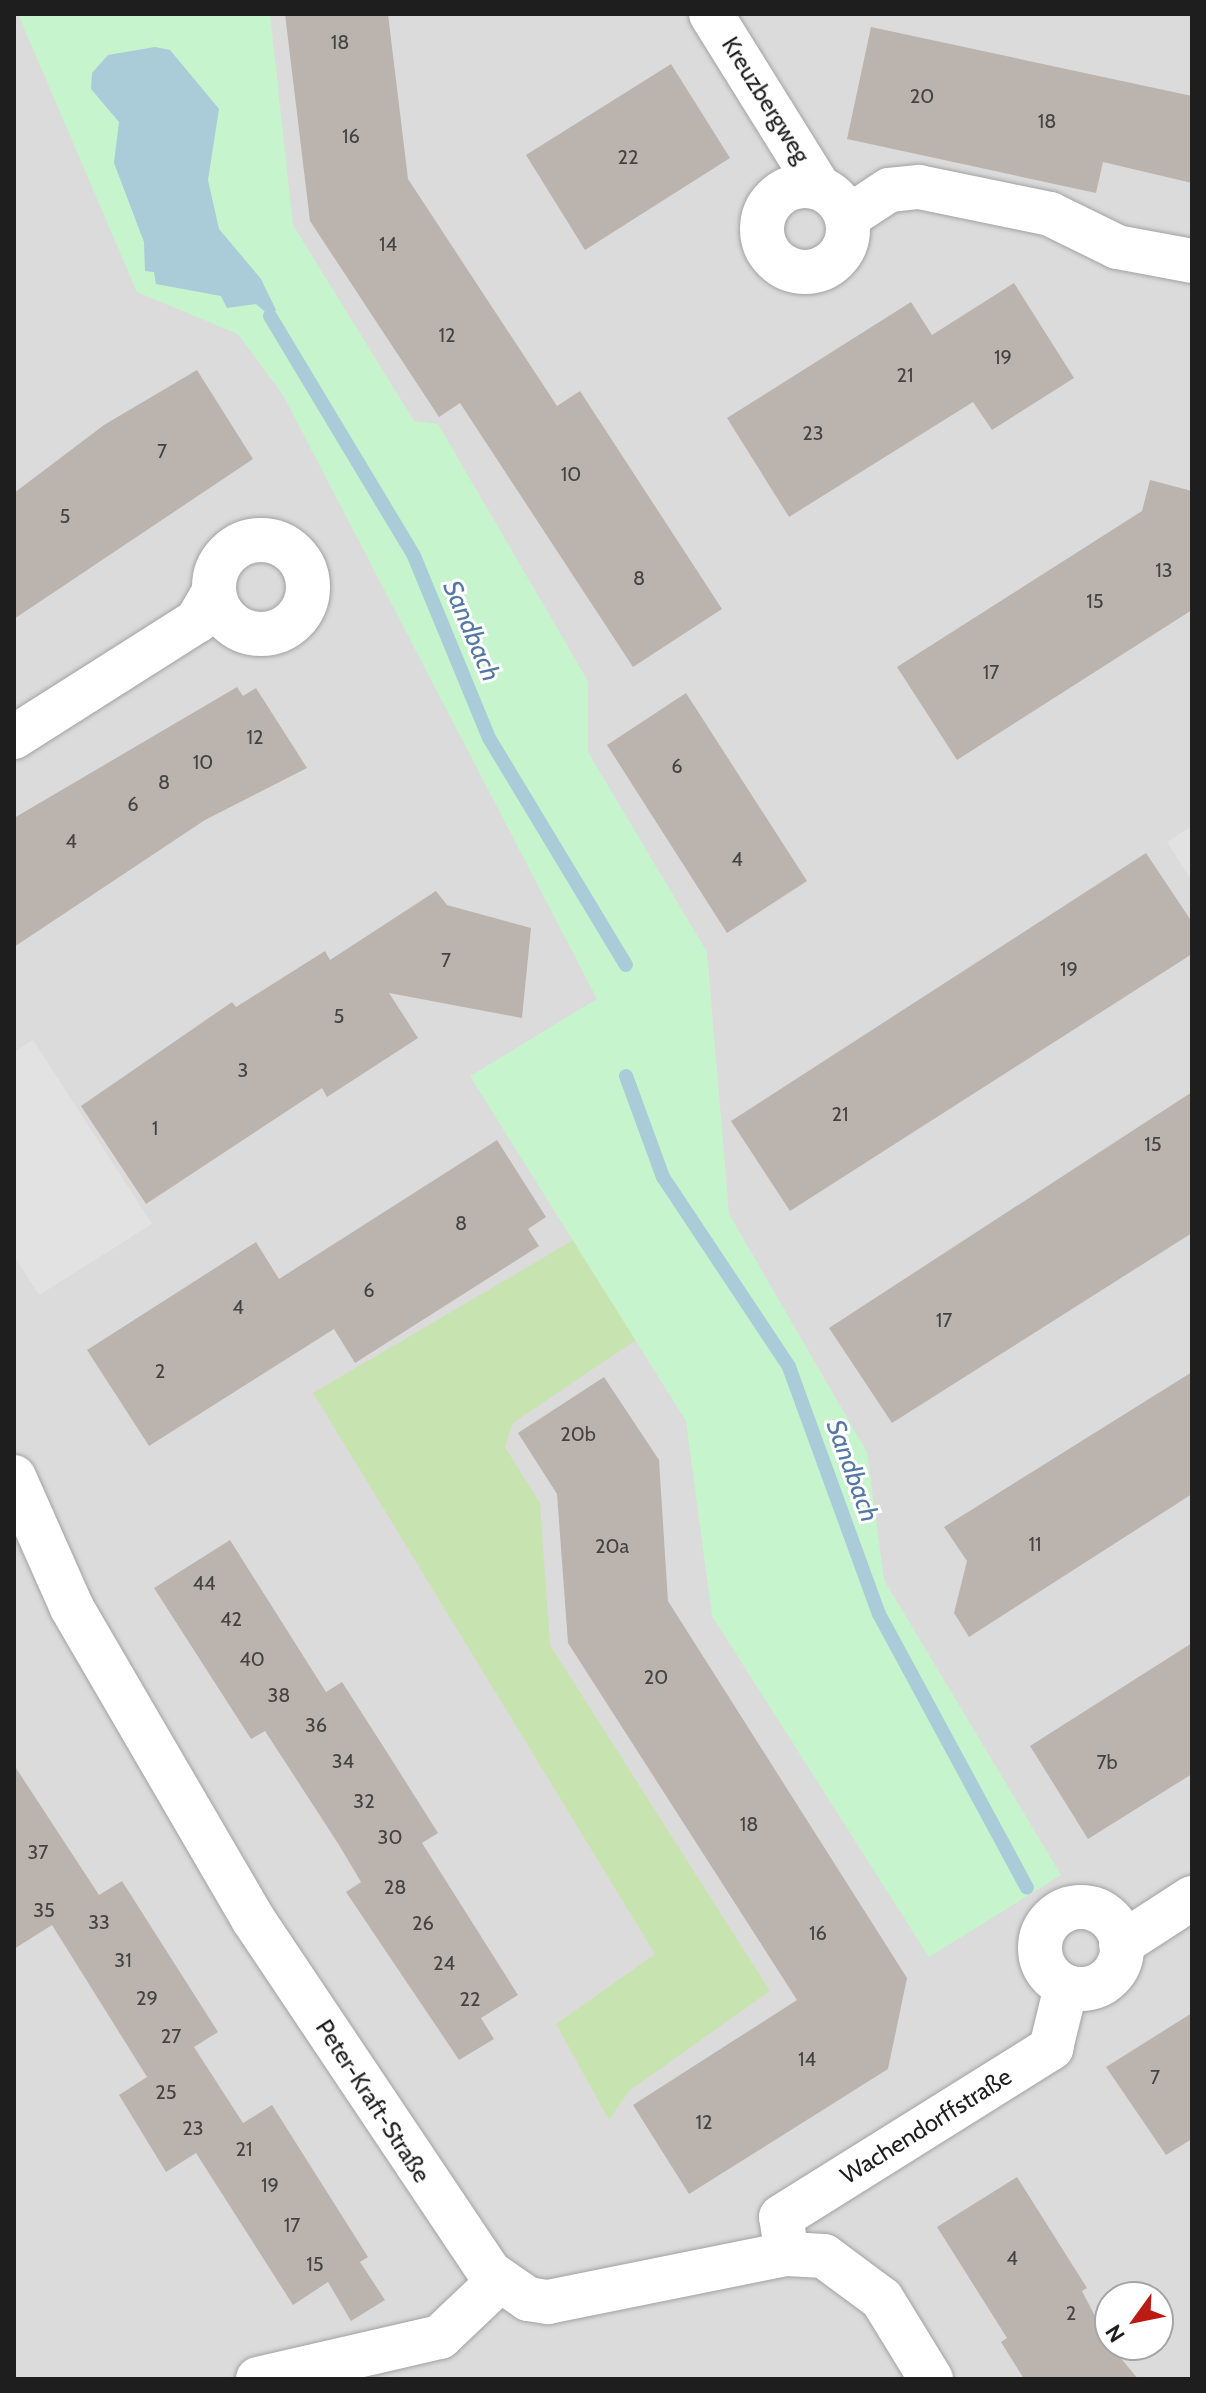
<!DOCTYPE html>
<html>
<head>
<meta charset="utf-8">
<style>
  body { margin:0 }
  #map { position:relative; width:1206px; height:2393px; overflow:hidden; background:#eeece5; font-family:Cabin,sans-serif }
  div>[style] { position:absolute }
  .residential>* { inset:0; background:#dcdbdb }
  .grass>* { inset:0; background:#c7e4b0 }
  .park>* { inset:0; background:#c6f4cc }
  .parking>* { inset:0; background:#e2e2e2 }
  .water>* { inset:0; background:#aacbd8 }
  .stream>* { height:14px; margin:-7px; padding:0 7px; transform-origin:7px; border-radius:7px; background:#aacbd8 }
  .building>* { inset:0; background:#bbb4ae }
  .roads { filter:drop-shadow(0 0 2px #a2a2a2) drop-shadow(0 0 2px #a2a2a2) }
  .minor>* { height:44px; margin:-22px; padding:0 22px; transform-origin:22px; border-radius:22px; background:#fff }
  .minor>.ring { margin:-22px; padding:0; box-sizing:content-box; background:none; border:44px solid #fff; border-radius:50% }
  span { translate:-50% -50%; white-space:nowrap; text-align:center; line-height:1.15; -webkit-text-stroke:6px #fff; paint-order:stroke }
  .number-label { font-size:20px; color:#454442 }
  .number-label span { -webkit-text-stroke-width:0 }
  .street-label { font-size:24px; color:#1e1e1e }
  .water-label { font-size:26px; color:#5378a5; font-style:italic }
  .frame { position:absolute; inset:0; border:16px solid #1e1e1e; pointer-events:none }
  .north { position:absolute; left:1094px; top:2281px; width:80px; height:80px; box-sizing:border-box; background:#fff; border:2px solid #a5a5a5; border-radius:50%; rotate:237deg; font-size:22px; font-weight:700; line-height:32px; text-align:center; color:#1e1e1e }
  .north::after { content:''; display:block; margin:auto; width:28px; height:36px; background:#bb1b12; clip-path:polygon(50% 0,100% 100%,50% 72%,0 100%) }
</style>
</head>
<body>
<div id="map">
  <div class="residential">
    <div style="clip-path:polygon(evenodd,14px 14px,1192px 14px,1192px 2379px,14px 2379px,14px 14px,1110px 2297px,1158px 2297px,1158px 2345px,1110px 2345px,1110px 2297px)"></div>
  </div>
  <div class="grass">
    <div style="clip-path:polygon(575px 1239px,636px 1340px,513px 1423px,505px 1447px,540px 1503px,550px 1645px,770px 1991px,629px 2091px,609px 2120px,556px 2024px,655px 1954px,313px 1393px)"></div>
  </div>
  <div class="park">
    <div style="clip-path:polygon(18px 14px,270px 14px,293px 225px,414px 421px,438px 424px,588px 681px,588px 752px,707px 952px,729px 1214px,867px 1452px,884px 1580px,1061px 1875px,929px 1957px,712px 1616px,686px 1421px,470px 1076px,597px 999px,283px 395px,238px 334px,137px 292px)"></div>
  </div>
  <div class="parking">
    <div style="clip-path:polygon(1192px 826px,1192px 881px,1167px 842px)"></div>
    <div style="clip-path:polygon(33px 1040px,152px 1224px,39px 1295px,14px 1256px,14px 1052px)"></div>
  </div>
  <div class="water">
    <div style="clip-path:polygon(155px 47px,170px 50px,219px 109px,208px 180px,219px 229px,261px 279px,276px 310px,270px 316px,256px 304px,227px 308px,221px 296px,156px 284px,154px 272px,145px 271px,144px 242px,114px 163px,119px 122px,91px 89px,92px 73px,108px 55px)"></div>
  </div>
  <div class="stream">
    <div style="left:270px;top:316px;width:280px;rotate:59deg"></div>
    <div style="left:414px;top:556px;width:197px;rotate:67.6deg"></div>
    <div style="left:489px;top:738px;width:265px;rotate:58.9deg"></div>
    <div style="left:626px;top:1076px;width:108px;rotate:69.9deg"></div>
    <div style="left:663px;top:1177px;width:228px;rotate:56.4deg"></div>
    <div style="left:789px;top:1367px;width:263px;rotate:70deg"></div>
    <div style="left:879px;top:1614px;width:311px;rotate:61.6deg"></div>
  </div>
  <div class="building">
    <div style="clip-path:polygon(285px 14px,388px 14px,408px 179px,557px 406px,580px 391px,722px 609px,633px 667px,460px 403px,439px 417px,310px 221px)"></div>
    <div style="clip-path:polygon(871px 27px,1192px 96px,1192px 183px,1103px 162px,1096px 193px,847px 139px)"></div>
    <div style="clip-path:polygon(671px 64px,730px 158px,585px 250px,526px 155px)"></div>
    <div style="clip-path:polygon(1014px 283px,1074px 378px,992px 430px,973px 402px,789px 517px,727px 418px,911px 302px,932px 335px)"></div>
    <div style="clip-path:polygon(197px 370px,253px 459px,14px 619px,14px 493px,104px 425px)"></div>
    <div style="clip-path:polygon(1150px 480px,1192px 491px,1192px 610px,957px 760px,897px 667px,1142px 511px)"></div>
    <div style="clip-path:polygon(237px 687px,243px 696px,256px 688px,307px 768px,205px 820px,14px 947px,14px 818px)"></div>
    <div style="clip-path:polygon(686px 693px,807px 881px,727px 933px,607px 745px)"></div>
    <div style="clip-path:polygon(1146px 853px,1192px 922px,1192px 954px,790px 1211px,731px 1121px)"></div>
    <div style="clip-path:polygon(436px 891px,447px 905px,531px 928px,522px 1018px,389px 993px,418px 1038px,327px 1097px,322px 1088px,146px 1204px,81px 1106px,232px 1002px,236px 1007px,325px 951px,330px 960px)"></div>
    <div style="clip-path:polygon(1192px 1092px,1192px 1233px,892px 1423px,829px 1328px)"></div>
    <div style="clip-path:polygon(497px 1140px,546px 1217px,528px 1229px,539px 1246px,355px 1363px,334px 1329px,149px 1446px,87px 1350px,256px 1242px,279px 1279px)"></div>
    <div style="clip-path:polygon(1192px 1372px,1192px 1494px,969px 1637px,954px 1613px,967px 1561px,944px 1527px)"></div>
    <div style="clip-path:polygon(604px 1377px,659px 1460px,668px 1601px,907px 1978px,888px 2069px,689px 2194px,633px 2105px,797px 2000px,568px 1643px,557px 1494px,518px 1433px)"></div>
    <div style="clip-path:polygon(230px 1540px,326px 1692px,342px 1682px,390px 1757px,438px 1833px,422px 1843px,518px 1995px,481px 2018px,494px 2039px,459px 2060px,346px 1892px,361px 1882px,339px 1845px,265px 1731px,251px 1739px,154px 1588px)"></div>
    <div style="clip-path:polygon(1192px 1643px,1192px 1774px,1088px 1839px,1030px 1746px)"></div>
    <div style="clip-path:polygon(14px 1765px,99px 1895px,122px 1881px,218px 2032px,194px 2047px,243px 2123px,272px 2105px,368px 2257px,360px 2262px,385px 2300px,351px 2321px,328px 2282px,293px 2305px,196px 2153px,166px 2172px,119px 2095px,147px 2077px,52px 1925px,14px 1949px)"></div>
    <div style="clip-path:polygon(1192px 2013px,1192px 2139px,1166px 2155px,1106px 2067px)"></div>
    <div style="clip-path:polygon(1017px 2177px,1087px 2288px,1082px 2291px,1110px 2345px,1138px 2379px,1024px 2379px,1001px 2342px,1007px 2338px,937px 2227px)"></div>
  </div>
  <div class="roads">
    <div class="minor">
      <div style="left:711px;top:14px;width:203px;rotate:58.1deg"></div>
      <div class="ring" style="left:762px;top:186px;width:42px;height:42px"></div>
      <div style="left:848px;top:217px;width:49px;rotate:-33.4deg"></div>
      <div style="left:889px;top:190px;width:30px;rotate:-6deg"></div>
      <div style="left:919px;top:187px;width:134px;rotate:11.6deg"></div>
      <div style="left:1050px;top:214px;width:75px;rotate:26.2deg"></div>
      <div style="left:1117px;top:247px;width:76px;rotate:10.6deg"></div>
      <div class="ring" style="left:214px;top:540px;width:50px;height:50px"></div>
      <div style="left:14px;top:737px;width:217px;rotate:-32.4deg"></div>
      <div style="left:197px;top:621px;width:34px;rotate:-60deg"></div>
      <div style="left:14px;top:1477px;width:143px;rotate:66.1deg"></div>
      <div style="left:72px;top:1608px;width:360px;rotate:59.8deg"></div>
      <div style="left:253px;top:1919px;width:425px;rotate:56.2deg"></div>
      <div style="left:489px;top:2272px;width:47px;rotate:34.7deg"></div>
      <div style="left:528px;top:2299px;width:20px;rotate:9deg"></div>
      <div style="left:548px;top:2302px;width:244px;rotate:-11.4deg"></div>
      <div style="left:787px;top:2254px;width:37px;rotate:3deg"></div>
      <div style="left:824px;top:2256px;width:72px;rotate:36.6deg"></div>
      <div style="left:882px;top:2299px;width:94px;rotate:58.5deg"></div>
      <div class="ring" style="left:1040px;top:1907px;width:38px;height:38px"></div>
      <div style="left:1121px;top:1944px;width:85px;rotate:-32.9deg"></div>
      <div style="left:787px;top:2254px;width:37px;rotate:-99deg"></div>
      <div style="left:781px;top:2217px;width:319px;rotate:-32deg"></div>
      <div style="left:1051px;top:2048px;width:63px;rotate:-76.2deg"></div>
      <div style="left:258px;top:2379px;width:187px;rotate:-13deg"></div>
      <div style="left:440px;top:2337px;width:81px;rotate:-43.5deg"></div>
    </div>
  </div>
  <div class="number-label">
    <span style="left:340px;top:42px">18</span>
    <span style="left:922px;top:96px">20</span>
    <span style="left:1047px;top:121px">18</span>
    <span style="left:351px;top:136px">16</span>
    <span style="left:628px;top:157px">22</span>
    <span style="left:388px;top:244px">14</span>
    <span style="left:447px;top:335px">12</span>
    <span style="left:1003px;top:357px">19</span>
    <span style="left:905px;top:375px">21</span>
    <span style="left:813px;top:433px">23</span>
    <span style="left:162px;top:451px">7</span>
    <span style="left:571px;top:474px">10</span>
    <span style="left:65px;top:516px">5</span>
    <span style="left:1164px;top:570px">13</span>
    <span style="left:639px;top:578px">8</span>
    <span style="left:1095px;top:601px">15</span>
    <span style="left:991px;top:672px">17</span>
    <span style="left:255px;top:737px">12</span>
    <span style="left:203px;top:762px">10</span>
    <span style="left:677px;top:766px">6</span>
    <span style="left:164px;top:782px">8</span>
    <span style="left:133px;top:804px">6</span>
    <span style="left:71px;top:841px">4</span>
    <span style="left:737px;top:859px">4</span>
    <span style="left:446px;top:960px">7</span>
    <span style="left:1069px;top:969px">19</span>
    <span style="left:339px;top:1016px">5</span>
    <span style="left:243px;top:1070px">3</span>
    <span style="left:840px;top:1114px">21</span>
    <span style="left:155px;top:1128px">1</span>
    <span style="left:1153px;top:1144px">15</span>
    <span style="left:461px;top:1223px">8</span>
    <span style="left:369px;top:1290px">6</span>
    <span style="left:238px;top:1307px">4</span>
    <span style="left:944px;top:1320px">17</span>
    <span style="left:160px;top:1371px">2</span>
    <span style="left:578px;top:1434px">20b</span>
    <span style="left:1035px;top:1544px">11</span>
    <span style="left:612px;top:1546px">20a</span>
    <span style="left:204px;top:1583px">44</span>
    <span style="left:231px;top:1619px">42</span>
    <span style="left:252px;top:1659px">40</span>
    <span style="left:656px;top:1677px">20</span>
    <span style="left:279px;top:1695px">38</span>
    <span style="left:316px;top:1725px">36</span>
    <span style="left:343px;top:1761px">34</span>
    <span style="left:1107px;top:1762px">7b</span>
    <span style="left:364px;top:1801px">32</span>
    <span style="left:749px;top:1824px">18</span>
    <span style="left:390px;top:1837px">30</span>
    <span style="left:38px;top:1852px">37</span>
    <span style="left:395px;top:1887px">28</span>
    <span style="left:44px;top:1910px">35</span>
    <span style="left:99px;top:1922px">33</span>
    <span style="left:423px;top:1923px">26</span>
    <span style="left:818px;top:1933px">16</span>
    <span style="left:123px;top:1960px">31</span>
    <span style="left:444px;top:1963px">24</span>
    <span style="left:147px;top:1998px">29</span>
    <span style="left:470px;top:1999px">22</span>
    <span style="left:171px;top:2036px">27</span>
    <span style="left:807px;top:2059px">14</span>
    <span style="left:1155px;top:2077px">7</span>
    <span style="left:166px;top:2092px">25</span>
    <span style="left:704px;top:2122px">12</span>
    <span style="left:193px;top:2128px">23</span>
    <span style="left:244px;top:2149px">21</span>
    <span style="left:270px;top:2185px">19</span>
    <span style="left:292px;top:2225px">17</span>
    <span style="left:1012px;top:2258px">4</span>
    <span style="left:315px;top:2264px">15</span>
    <span style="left:1071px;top:2313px">2</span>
  </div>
  <div class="street-label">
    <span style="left:766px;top:100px;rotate:58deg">Kreuzbergweg</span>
    <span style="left:373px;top:2101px;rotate:57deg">Peter-Kraft-Straße</span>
    <span style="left:926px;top:2126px;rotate:-32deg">Wachendorffstraße</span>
  </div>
  <div class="water-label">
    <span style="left:471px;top:631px;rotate:67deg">Sandbach</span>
    <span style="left:852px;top:1471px;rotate:70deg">Sandbach</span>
  </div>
  <div class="frame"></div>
  <div class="north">N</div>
</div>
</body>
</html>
